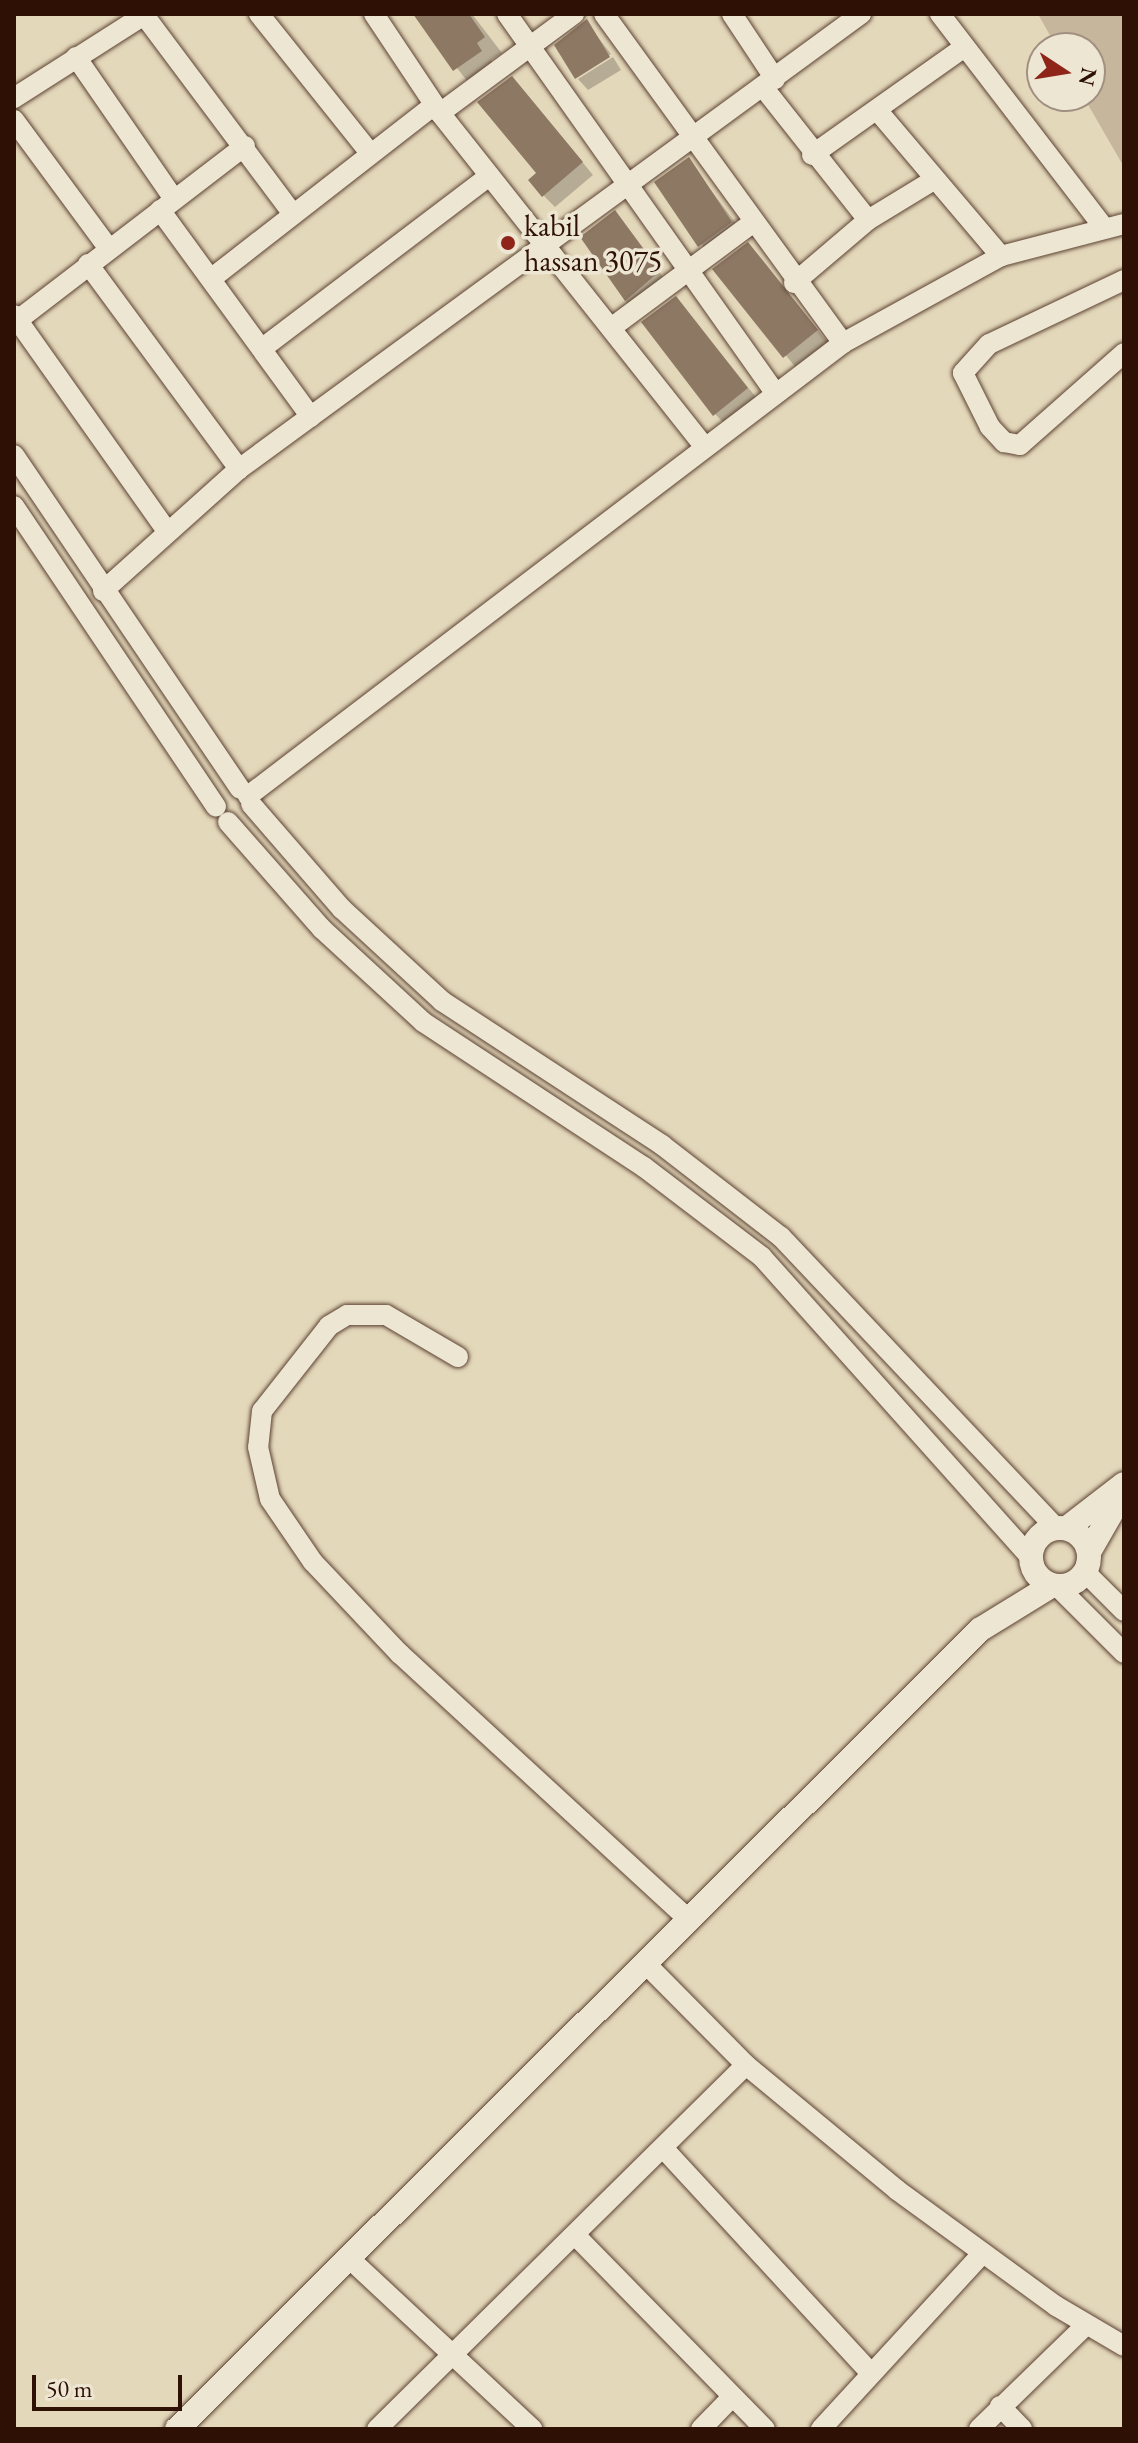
<!DOCTYPE html>
<html>
<head>
<meta charset="utf-8">
<style>
  body { margin:0 }
  #map { position:relative; width:1138px; height:2443px; overflow:hidden; background:#e4d8bb; font-family:"EB Garamond",serif }
  div>[style] { position:absolute }
  .green>* { inset:0; background:#c5b69c }
  .shadow>* { inset:0; background:#0003 }
  .building>* { inset:0; background:#8d7864 }
  .roads { filter:drop-shadow(0 0 2px #5c4232) drop-shadow(0 0 2px #5c4232) }
  .minor>* { height:20px; margin:-10px; padding:0 10px; transform-origin:10px; border-radius:10px; background:#ede6d3 }
  .tertiary>* { height:24px; margin:-12px; padding:0 12px; transform-origin:12px; border-radius:12px; background:#ede6d3 }
  .tertiary>.ring { margin:-12px; padding:0; box-sizing:content-box; background:none; border:24px solid #ede6d3; border-radius:50% }
  .dots>* { width:22px; height:22px; translate:-50% -50%; box-sizing:border-box; border:4px solid #ede6d3; border-radius:50% }
  span { translate:-50% -50%; white-space:nowrap; text-align:center; line-height:1.15; -webkit-text-stroke:7px #ede6d3; paint-order:stroke }
  .poi-label { font-size:30px; color:#2f1005 }
  .left { translate:0 -50%; text-align:left }
  .frame { position:absolute; inset:0; border:16px solid #2f1005; pointer-events:none }
  .north { position:absolute; left:1026px; top:32px; width:80px; height:80px; box-sizing:border-box; background:#ede6d3; border:2px solid #a19081; border-radius:50%; rotate:102deg; font-size:22px; font-weight:700; line-height:32px; text-align:center; color:#2f1005 }
  .north::after { content:''; display:block; margin:auto; width:28px; height:36px; background:#8f2418; clip-path:polygon(50% 0,100% 100%,50% 72%,0 100%) }
  .scale { position:absolute; left:32px; top:2375px; width:150px; height:36px; box-sizing:border-box; border:4px solid #2f1005; border-top:0; padding-left:10px; font-size:24px; line-height:28px; white-space:nowrap; color:#2f1005; -webkit-text-stroke:6px #ede6d3; paint-order:stroke }
</style>
</head>
<body>
<div id="map">
  <div class="green">
    <div style="clip-path:polygon(1038px 14px,1124px 14px,1124px 167px,1083px 96px,1090px 96px,1090px 48px,1057px 48px)"></div>
  </div>
  <div class="shadow">
    <div style="clip-path:polygon(415px 14px,472px 14px,502px 53px,491px 60px,496px 68px,471px 86px)"></div>
    <div style="clip-path:polygon(586px 22px,611px 54px,576px 75px)"></div>
    <div style="clip-path:polygon(613px 57px,621px 70px,588px 90px,578px 79px)"></div>
    <div style="clip-path:polygon(524px 91px,593px 175px,555px 207px,543px 195px)"></div>
    <div style="clip-path:polygon(688px 160px,741px 230px,712px 258px,656px 182px)"></div>
    <div style="clip-path:polygon(615px 213px,669px 285px,633px 312px,582px 237px)"></div>
    <div style="clip-path:polygon(760px 257px,828px 343px,797px 369px,715px 269px)"></div>
    <div style="clip-path:polygon(676px 298px,759px 401px,727px 426px,715px 414px)"></div>
  </div>
  <div class="building">
    <div style="clip-path:polygon(413px 14px,469px 14px,485px 37px,477px 43px,482px 51px,453px 71px)"></div>
    <div style="clip-path:polygon(587px 19px,610px 57px,575px 79px,554px 45px)"></div>
    <div style="clip-path:polygon(512px 76px,583px 162px,542px 197px,528px 180px,536px 173px,477px 102px)"></div>
    <div style="clip-path:polygon(689px 157px,732px 222px,698px 247px,654px 182px)"></div>
    <div style="clip-path:polygon(615px 210px,660px 271px,625px 301px,580px 237px)"></div>
    <div style="clip-path:polygon(748px 242px,818px 330px,783px 358px,712px 269px)"></div>
    <div style="clip-path:polygon(676px 296px,748px 388px,713px 416px,641px 322px)"></div>
  </div>
  <div class="roads">
    <div class="minor">
      <div style="left:259px;top:14px;width:178px;rotate:51.4deg"></div>
      <div style="left:374px;top:14px;width:119px;rotate:56.3deg"></div>
      <div style="left:440px;top:113px;width:426px;rotate:51.6deg"></div>
      <div style="left:507px;top:14px;width:464px;rotate:54.7deg"></div>
      <div style="left:604px;top:14px;width:407px;rotate:54deg"></div>
      <div style="left:732px;top:14px;width:78px;rotate:56.5deg"></div>
      <div style="left:940px;top:14px;width:270px;rotate:52.5deg"></div>
      <div style="left:144px;top:15px;width:249px;rotate:53.2deg"></div>
      <div style="left:76px;top:57px;width:173px;rotate:55.4deg"></div>
      <div style="left:763px;top:87px;width:169px;rotate:51.7deg"></div>
      <div style="left:14px;top:98px;width:156px;rotate:-32.5deg"></div>
      <div style="left:877px;top:110px;width:192px;rotate:49.7deg"></div>
      <div style="left:440px;top:113px;width:167px;rotate:-36.5deg"></div>
      <div style="left:14px;top:120px;width:160px;rotate:53.6deg"></div>
      <div style="left:812px;top:155px;width:185px;rotate:-35.3deg"></div>
      <div style="left:160px;top:210px;width:256px;rotate:53.9deg"></div>
      <div style="left:88px;top:264px;width:255px;rotate:53.6deg"></div>
      <div style="left:212px;top:278px;width:281px;rotate:-37.9deg"></div>
      <div style="left:1124px;top:280px;width:149px;rotate:154.6deg"></div>
      <div style="left:989px;top:344px;width:39px;rotate:132deg"></div>
      <div style="left:963px;top:373px;width:60px;rotate:63.4deg"></div>
      <div style="left:990px;top:427px;width:21px;rotate:47deg"></div>
      <div style="left:1004px;top:442px;width:16px;rotate:11deg"></div>
      <div style="left:1020px;top:445px;width:139px;rotate:-41.5deg"></div>
      <div style="left:794px;top:283px;width:97px;rotate:-40.4deg"></div>
      <div style="left:868px;top:220px;width:75px;rotate:-31.4deg"></div>
      <div style="left:14px;top:315px;width:261px;rotate:54.7deg"></div>
      <div style="left:14px;top:323px;width:291px;rotate:-37.5deg"></div>
      <div style="left:611px;top:328px;width:174px;rotate:-36.6deg"></div>
      <div style="left:264px;top:347px;width:283px;rotate:-37.2deg"></div>
      <div style="left:14px;top:455px;width:403px;rotate:55.9deg"></div>
      <div style="left:14px;top:506px;width:362px;rotate:56.1deg"></div>
      <div style="left:103px;top:591px;width:183px;rotate:-41.9deg"></div>
      <div style="left:239px;top:469px;width:771px;rotate:-36.19deg"></div>
      <div style="left:248px;top:796px;width:748px;rotate:-37.28deg"></div>
      <div style="left:843px;top:343px;width:180px;rotate:-28.8deg"></div>
      <div style="left:1001px;top:256px;width:127px;rotate:-14.6deg"></div>
      <div style="left:251px;top:804px;width:139px;rotate:49.1deg"></div>
      <div style="left:342px;top:909px;width:136px;rotate:42.6deg"></div>
      <div style="left:442px;top:1001px;width:263px;rotate:33.2deg"></div>
      <div style="left:662px;top:1145px;width:150px;rotate:37.7deg"></div>
      <div style="left:781px;top:1237px;width:400px;rotate:46.6deg"></div>
      <div style="left:228px;top:822px;width:142px;rotate:48.7deg"></div>
      <div style="left:322px;top:929px;width:137px;rotate:42.6deg"></div>
      <div style="left:423px;top:1022px;width:264px;rotate:33.3deg"></div>
      <div style="left:644px;top:1167px;width:148px;rotate:37.3deg"></div>
      <div style="left:762px;top:1257px;width:404px;rotate:48.2deg"></div>
      <div style="left:458px;top:1357px;width:83px;rotate:-149.7deg"></div>
      <div style="left:386px;top:1315px;width:39px;rotate:180deg"></div>
      <div style="left:347px;top:1315px;width:21px;rotate:149deg"></div>
      <div style="left:329px;top:1326px;width:108px;rotate:128.2deg"></div>
      <div style="left:262px;top:1411px;width:36px;rotate:96deg"></div>
      <div style="left:258px;top:1447px;width:53px;rotate:77deg"></div>
      <div style="left:270px;top:1499px;width:76px;rotate:55.7deg"></div>
      <div style="left:313px;top:1562px;width:127px;rotate:46.6deg"></div>
      <div style="left:400px;top:1654px;width:393px;rotate:42.6deg"></div>
      <div style="left:1085px;top:1572px;width:55px;rotate:45deg"></div>
      <div style="left:1059px;top:1588px;width:92px;rotate:45deg"></div>
      <div style="left:647px;top:1965px;width:141px;rotate:45.3deg"></div>
      <div style="left:746px;top:2065px;width:196px;rotate:39.6deg"></div>
      <div style="left:897px;top:2190px;width:197px;rotate:36.1deg"></div>
      <div style="left:1056px;top:2306px;width:79px;rotate:30.5deg"></div>
      <div style="left:664px;top:2149px;width:305px;rotate:47.3deg"></div>
      <div style="left:576px;top:2236px;width:270px;rotate:45.6deg"></div>
      <div style="left:351px;top:2260px;width:248px;rotate:43deg"></div>
      <div style="left:1000px;top:2406px;width:32px;rotate:46deg"></div>
      <div style="left:377px;top:2429px;width:518px;rotate:-44.61deg"></div>
      <div style="left:701px;top:2429px;width:43px;rotate:-45.9deg"></div>
      <div style="left:821px;top:2429px;width:238px;rotate:-47.4deg"></div>
      <div style="left:979px;top:2429px;width:148px;rotate:-44.2deg"></div>
    </div>
    <div class="tertiary">
      <div style="left:1067px;top:1528px;width:72px;rotate:-37.7deg"></div>
      <div class="ring" style="left:1031px;top:1528px;width:34px;height:34px"></div>
      <div style="left:1089px;top:1552px;width:70px;rotate:-60.2deg"></div>
      <div style="left:177px;top:2429px;width:1134px;rotate:-44.86deg"></div>
      <div style="left:981px;top:1629px;width:82px;rotate:-31.6deg"></div>
    </div>
  </div>
  <div class="dots">
    <div style="left:508px;top:243px;background:#8f2418"></div>
  </div>
  <div class="poi-label">
    <span class="left" style="left:524px;top:243px">kabil<br>hassan 3075</span>
  </div>
  <div class="frame"></div>
  <div class="north">N</div>
  <div class="scale">50 m</div>
</div>
</body>
</html>
